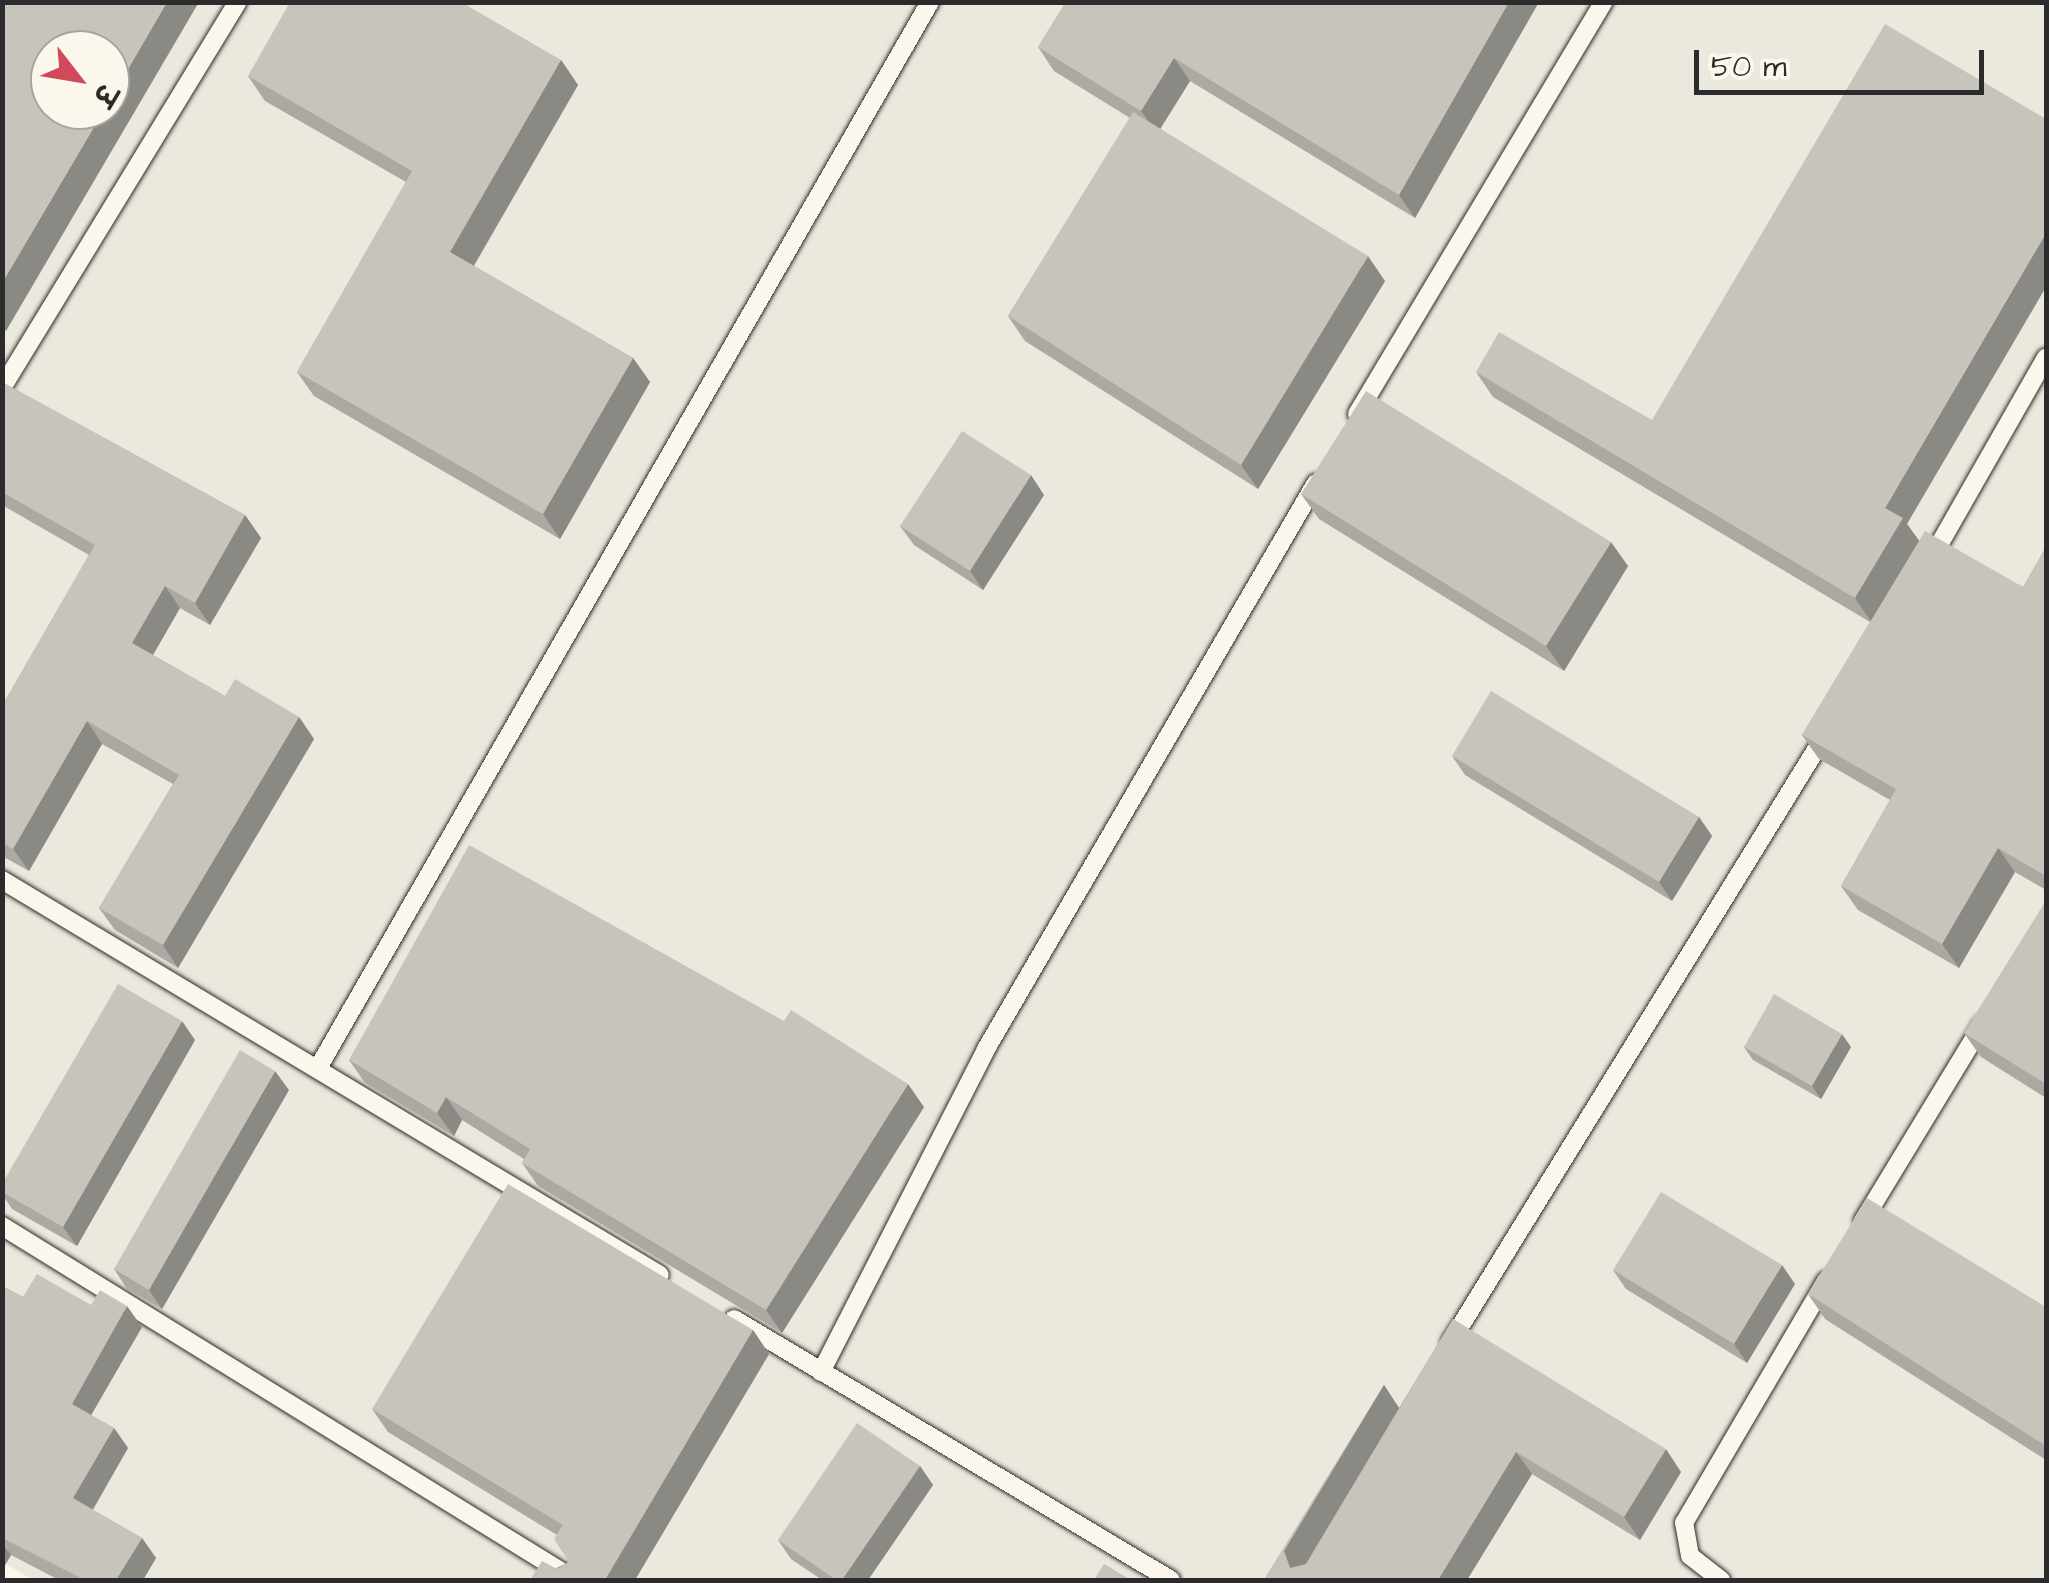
<!DOCTYPE html>
<html>
<head>
<meta charset="utf-8">
<style>
  body { margin:0 }
  #map { position:relative; width:2049px; height:1583px; overflow:hidden; background:#fbf7ec; font-family:"Architects Daughter","Playpen Sans Deva",sans-serif }
  div>[style] { position:absolute }
  .built>* { inset:0; background:#ebe8de }
  .roads { filter:drop-shadow(0 0 2px #2b2b2b) drop-shadow(0 0 2px #2b2b2b) }
  .lane>* { height:18px; margin:-9px; padding:0 9px; transform-origin:9px; border-radius:9px; background:#fbf7ec }
  .wall>* { inset:0; background:#aba9a2 }
  .shaded-wall>* { inset:0; background:#8b8984 }
  .building>* { inset:0; background:#c7c4bc }
  span { translate:-50% -50%; white-space:nowrap; text-align:center; line-height:1.15; -webkit-text-stroke:9px #fbf7ec; paint-order:stroke }
  .frame { position:absolute; inset:0; border:5px solid #2b2b2b; pointer-events:none }
  .north { position:absolute; left:30px; top:30px; width:100px; height:100px; box-sizing:border-box; background:#fbf7ec; border:2px solid #a8a59f; border-radius:50%; rotate:121deg; font-size:28px; font-weight:700; line-height:40px; text-align:center; color:#2b2b2b }
  .north::after { content:''; display:block; margin:auto; width:35px; height:45px; background:#d1495b; clip-path:polygon(50% 0,100% 100%,50% 72%,0 100%) }
  .scale { position:absolute; left:1694px; top:50px; width:290px; height:45px; box-sizing:border-box; border:5px solid #2b2b2b; border-top:0; padding-left:12px; font-size:30px; line-height:35px; white-space:nowrap; color:#2b2b2b; -webkit-text-stroke:8px #fbf7ec; paint-order:stroke }
</style>
</head>
<body>
<div id="map">
  <div class="built">
    <div style="clip-path:polygon(evenodd,2px 3px,2046px 3px,2046px 1580px,33px 1580px,3px 1562px,2px 3px,50px 50px,110px 50px,110px 110px,50px 110px,50px 50px)"></div>
  </div>
  <div class="roads">
    <div class="lane">
      <div style="left:2px;top:388px;width:452px;rotate:-58.6deg"></div>
      <div style="left:1357px;top:414px;width:480px;rotate:-59.1deg"></div>
      <div style="left:1931px;top:559px;width:232px;rotate:-60.3deg"></div>
      <div style="left:2px;top:880px;width:767px;rotate:30.98deg"></div>
      <div style="left:318px;top:1068px;width:1229px;rotate:-60.14deg"></div>
      <div style="left:1863px;top:1221px;width:229px;rotate:-58.7deg"></div>
      <div style="left:2px;top:1226px;width:674px;rotate:31.71deg"></div>
      <div style="left:734px;top:1319px;width:509px;rotate:30.85deg"></div>
      <div style="left:1450px;top:1343px;width:714px;rotate:-58.33deg"></div>
      <div style="left:821px;top:1372px;width:363px;rotate:-62.9deg"></div>
      <div style="left:986px;top:1049px;width:655px;rotate:-59.76deg"></div>
      <div style="left:1721px;top:1580px;width:39px;rotate:-142deg"></div>
      <div style="left:1690px;top:1556px;width:34px;rotate:-100deg"></div>
      <div style="left:1684px;top:1523px;width:281px;rotate:-59.6deg"></div>
    </div>
  </div>
  <div class="wall">
    <div style="clip-path:polygon(1066px 2px,1539px 2px,1415px 218px,1190px 81px,1160px 129px,1385px 281px,1258px 489px,1025px 341px,1008px 316px,1130px 118px,1054px 71px,1038px 47px)"></div>
    <div style="clip-path:polygon(561px 60px,578px 85px,474px 266px,633px 358px,650px 382px,560px 539px,314px 396px,297px 372px,406px 182px,265px 101px,248px 76px)"></div>
    <div style="clip-path:polygon(1476px 372px,1652px 420px,1907px 524px,1919px 541px,2023px 587px,2046px 547px,2046px 890px,2015px 872px,1959px 968px,1858px 910px,1841px 886px,1890px 800px,1819px 759px,1802px 735px,1870px 622px,1493px 397px)"></div>
    <div style="clip-path:polygon(2px 382px,245px 515px,261px 538px,210px 625px,180px 608px,153px 655px,225px 696px,299px 717px,314px 739px,178px 968px,115px 930px,99px 908px,173px 784px,102px 744px,29px 871px,2px 856px,2px 706px,89px 555px,2px 505px)"></div>
    <div style="clip-path:polygon(1301px 494px,1628px 566px,1564px 671px,1319px 519px)"></div>
    <div style="clip-path:polygon(1044px 495px,983px 590px,914px 545px,900px 526px)"></div>
    <div style="clip-path:polygon(1452px 756px,1699px 817px,1712px 836px,1672px 901px,1465px 775px)"></div>
    <div style="clip-path:polygon(2046px 901px,2046px 1098px,1981px 1057px,1964px 1033px)"></div>
    <div style="clip-path:polygon(195px 1040px,77px 1246px,12px 1209px,2px 1194px,2px 1184px)"></div>
    <div style="clip-path:polygon(1744px 1047px,1851px 1047px,1821px 1099px,1753px 1060px)"></div>
    <div style="clip-path:polygon(349px 1060px,924px 1107px,782px 1333px,538px 1186px,522px 1163px,524px 1159px,462px 1120px,454px 1136px,365px 1083px)"></div>
    <div style="clip-path:polygon(289px 1090px,162px 1309px,127px 1289px,114px 1269px)"></div>
    <div style="clip-path:polygon(1613px 1270px,1795px 1284px,1747px 1363px,1626px 1289px)"></div>
    <div style="clip-path:polygon(2px 1286px,23px 1297px,91px 1305px,142px 1327px,91px 1415px,114px 1428px,128px 1448px,93px 1510px,142px 1538px,156px 1558px,143px 1580px,59px 1580px,11px 1555px,2px 1570px)"></div>
    <div style="clip-path:polygon(1808px 1294px,2046px 1307px,2046px 1460px,1825px 1319px)"></div>
    <div style="clip-path:polygon(1453px 1319px,1681px 1472px,1640px 1540px,1532px 1474px,1467px 1580px,1264px 1580px,1384px 1385px,1399px 1408px)"></div>
    <div style="clip-path:polygon(753px 1330px,769px 1354px,635px 1580px,530px 1580px,569px 1562px,557px 1535px,388px 1432px,372px 1409px)"></div>
    <div style="clip-path:polygon(920px 1466px,933px 1485px,868px 1580px,822px 1580px,791px 1559px,778px 1540px)"></div>
  </div>
  <div class="shaded-wall">
    <div style="clip-path:polygon(167px 2px,199px 2px,6px 331px,2px 326px,2px 283px,104px 110px,110px 110px,110px 100px)"></div>
    <div style="clip-path:polygon(1509px 2px,1539px 2px,1415px 218px,1399px 195px)"></div>
    <div style="clip-path:polygon(1174px 58px,1190px 81px,1157px 134px,1141px 111px)"></div>
    <div style="clip-path:polygon(561px 60px,578px 85px,467px 277px,450px 252px)"></div>
    <div style="clip-path:polygon(2046px 233px,2046px 287px,1907px 524px,1920px 542px,1872px 623px,1855px 598px,1885px 508px)"></div>
    <div style="clip-path:polygon(1368px 256px,1385px 281px,1258px 489px,1241px 465px)"></div>
    <div style="clip-path:polygon(633px 358px,650px 382px,560px 539px,543px 514px)"></div>
    <div style="clip-path:polygon(1031px 475px,1044px 495px,983px 590px,970px 571px)"></div>
    <div style="clip-path:polygon(245px 515px,261px 538px,210px 625px,195px 603px)"></div>
    <div style="clip-path:polygon(1611px 542px,1628px 566px,1564px 671px,1546px 646px)"></div>
    <div style="clip-path:polygon(165px 586px,180px 608px,147px 665px,132px 643px)"></div>
    <div style="clip-path:polygon(299px 717px,314px 739px,178px 968px,163px 945px)"></div>
    <div style="clip-path:polygon(87px 721px,102px 744px,29px 871px,13px 849px)"></div>
    <div style="clip-path:polygon(1699px 817px,1712px 836px,1672px 901px,1659px 882px)"></div>
    <div style="clip-path:polygon(1998px 848px,2015px 872px,1959px 968px,1942px 944px)"></div>
    <div style="clip-path:polygon(182px 1021px,195px 1040px,77px 1246px,63px 1227px)"></div>
    <div style="clip-path:polygon(1842px 1034px,1851px 1047px,1821px 1099px,1812px 1086px)"></div>
    <div style="clip-path:polygon(275px 1071px,289px 1090px,162px 1309px,149px 1290px)"></div>
    <div style="clip-path:polygon(908px 1084px,924px 1107px,782px 1333px,766px 1310px)"></div>
    <div style="clip-path:polygon(446px 1097px,462px 1120px,454px 1136px,437px 1113px)"></div>
    <div style="clip-path:polygon(1782px 1265px,1795px 1284px,1747px 1363px,1734px 1344px)"></div>
    <div style="clip-path:polygon(127px 1306px,142px 1327px,86px 1424px,72px 1404px)"></div>
    <div style="clip-path:polygon(753px 1330px,769px 1354px,635px 1580px,605px 1580px)"></div>
    <div style="clip-path:polygon(1384px 1385px,1399px 1408px,1300px 1574px,1290px 1568px,1284px 1551px)"></div>
    <div style="clip-path:polygon(114px 1428px,128px 1448px,87px 1519px,73px 1498px)"></div>
    <div style="clip-path:polygon(1666px 1449px,1681px 1472px,1640px 1540px,1624px 1517px)"></div>
    <div style="clip-path:polygon(1516px 1452px,1532px 1474px,1467px 1580px,1438px 1580px)"></div>
    <div style="clip-path:polygon(920px 1466px,933px 1485px,868px 1580px,842px 1580px)"></div>
    <div style="clip-path:polygon(142px 1538px,156px 1558px,143px 1580px,116px 1580px)"></div>
    <div style="clip-path:polygon(2px 1544px,11px 1555px,2px 1570px)"></div>
  </div>
  <div class="building">
    <div style="clip-path:polygon(2px 2px,167px 2px,110px 100px,110px 50px,50px 50px,50px 110px,104px 110px,2px 283px)"></div>
    <div style="clip-path:polygon(290px 2px,461px 2px,561px 60px,450px 252px,633px 358px,543px 514px,297px 372px,412px 171px,248px 76px)"></div>
    <div style="clip-path:polygon(1066px 2px,1509px 2px,1399px 195px,1174px 58px,1141px 111px,1038px 47px)"></div>
    <div style="clip-path:polygon(1885px 24px,2046px 119px,2046px 233px,1885px 508px,1903px 518px,1855px 598px,1476px 372px,1499px 332px,1652px 420px)"></div>
    <div style="clip-path:polygon(1133px 112px,1368px 256px,1241px 465px,1008px 316px)"></div>
    <div style="clip-path:polygon(2px 382px,245px 515px,195px 603px,165px 586px,132px 643px,225px 696px,235px 679px,299px 717px,163px 945px,99px 908px,179px 775px,87px 721px,13px 849px,2px 843px,2px 706px,95px 545px,2px 492px)"></div>
    <div style="clip-path:polygon(1366px 391px,1611px 542px,1546px 646px,1301px 494px)"></div>
    <div style="clip-path:polygon(962px 431px,1031px 475px,970px 571px,900px 526px)"></div>
    <div style="clip-path:polygon(1925px 531px,2023px 587px,2046px 547px,2046px 876px,1998px 848px,1942px 944px,1841px 886px,1896px 789px,1802px 735px)"></div>
    <div style="clip-path:polygon(1491px 691px,1699px 817px,1659px 882px,1452px 756px)"></div>
    <div style="clip-path:polygon(469px 845px,784px 1021px,791px 1010px,908px 1084px,766px 1310px,522px 1163px,530px 1149px,446px 1097px,437px 1113px,349px 1060px)"></div>
    <div style="clip-path:polygon(2046px 901px,2046px 1084px,1964px 1033px)"></div>
    <div style="clip-path:polygon(118px 984px,182px 1021px,63px 1227px,2px 1192px,2px 1184px)"></div>
    <div style="clip-path:polygon(1774px 994px,1842px 1034px,1812px 1086px,1744px 1047px)"></div>
    <div style="clip-path:polygon(240px 1050px,275px 1071px,149px 1290px,114px 1269px)"></div>
    <div style="clip-path:polygon(508px 1184px,753px 1330px,605px 1580px,530px 1580px,542px 1561px,557px 1569px,569px 1562px,554px 1539px,563px 1525px,372px 1409px)"></div>
    <div style="clip-path:polygon(1661px 1192px,1782px 1265px,1734px 1344px,1613px 1270px)"></div>
    <div style="clip-path:polygon(1867px 1198px,2046px 1307px,2046px 1446px,1808px 1294px)"></div>
    <div style="clip-path:polygon(37px 1274px,91px 1305px,100px 1290px,127px 1306px,72px 1404px,114px 1428px,73px 1498px,142px 1538px,116px 1580px,85px 1580px,2px 1538px,2px 1286px,23px 1297px)"></div>
    <div style="clip-path:polygon(1453px 1319px,1666px 1449px,1624px 1517px,1516px 1452px,1438px 1580px,1264px 1580px,1384px 1385px,1284px 1551px,1290px 1568px,1306px 1564px)"></div>
    <div style="clip-path:polygon(857px 1423px,920px 1466px,842px 1580px,836px 1580px,778px 1540px)"></div>
    <div style="clip-path:polygon(1104px 1564px,1131px 1580px,1094px 1580px)"></div>
  </div>
  <div class="frame"></div>
  <div class="north">उ</div>
  <div class="scale">50 m</div>
</div>
</body>
</html>
